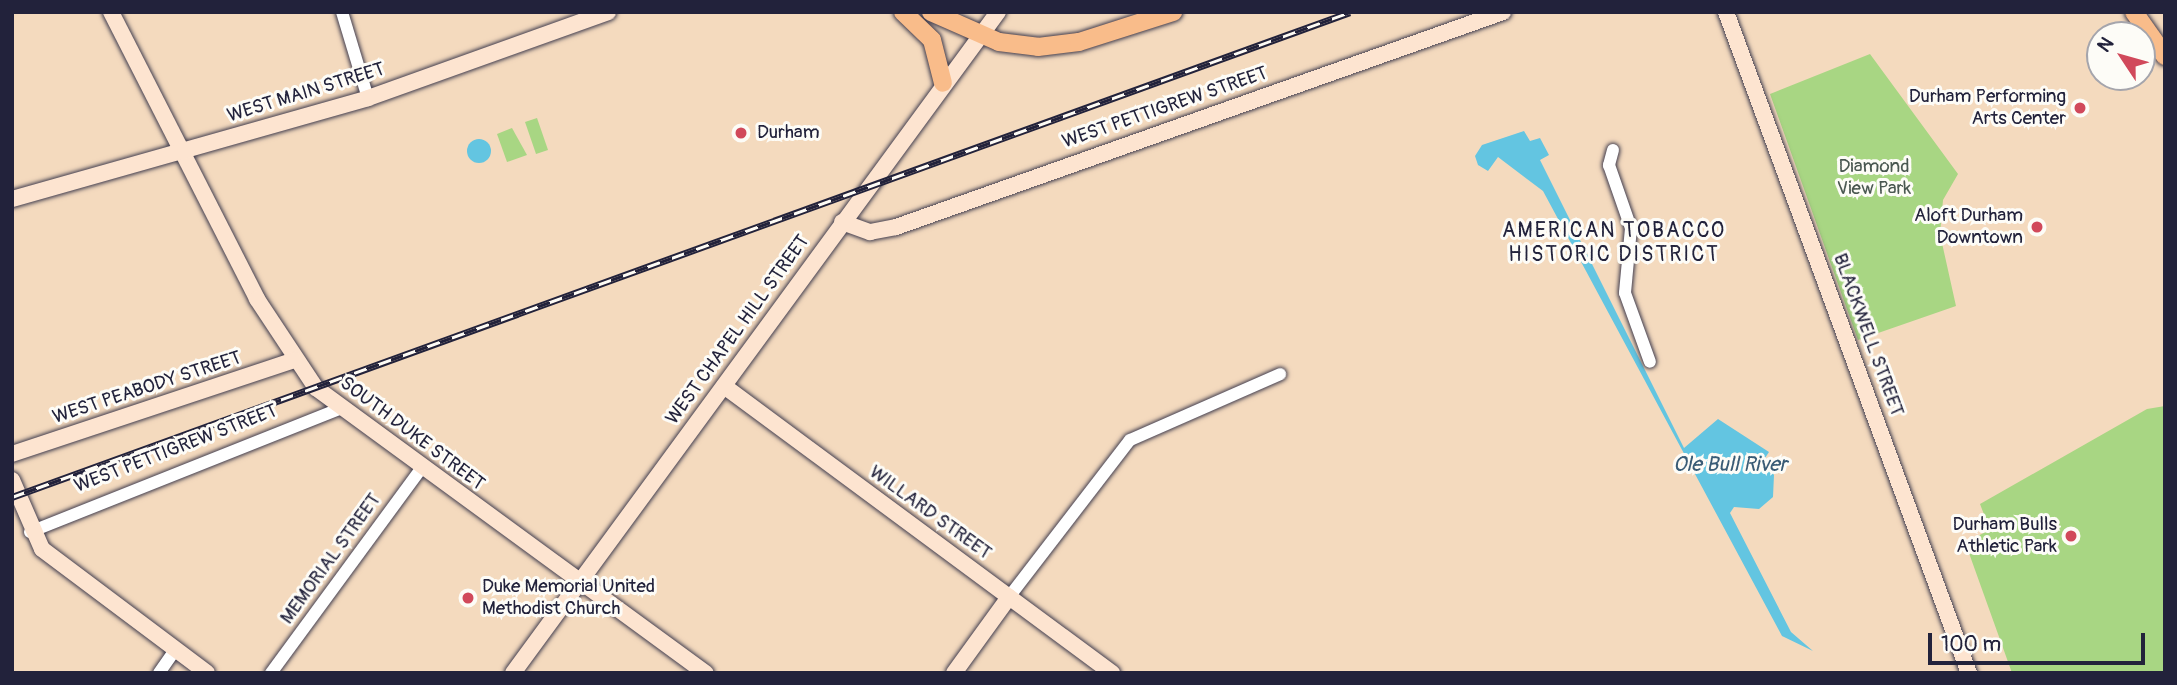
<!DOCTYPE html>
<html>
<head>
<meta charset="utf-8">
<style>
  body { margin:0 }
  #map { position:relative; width:2177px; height:685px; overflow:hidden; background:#f4dabe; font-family:Pangolin,sans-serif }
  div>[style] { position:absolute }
  .green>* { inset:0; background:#a8d683 }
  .water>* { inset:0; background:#63c5e1 }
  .round { border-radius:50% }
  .roads { filter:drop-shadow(0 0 2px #423e4f) drop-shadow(0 0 2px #423e4f) }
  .street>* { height:12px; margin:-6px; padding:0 6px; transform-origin:6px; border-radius:6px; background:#fff }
  .secondary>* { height:16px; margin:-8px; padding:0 8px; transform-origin:8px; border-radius:8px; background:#fde4d0 }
  .primary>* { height:18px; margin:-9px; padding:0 9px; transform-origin:9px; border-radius:9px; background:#f9bc8a }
  .rail>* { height:7px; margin-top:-3.5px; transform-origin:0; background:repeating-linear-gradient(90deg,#fdfcf7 0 13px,#22223b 0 26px); box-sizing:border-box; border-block:2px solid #22223b }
  .dots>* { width:19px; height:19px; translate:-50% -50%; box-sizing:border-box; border:4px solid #fdfcf7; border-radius:50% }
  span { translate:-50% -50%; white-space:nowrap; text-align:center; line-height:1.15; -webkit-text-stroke:6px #fdfcf7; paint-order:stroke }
  .street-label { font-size:19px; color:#22223b }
  .poi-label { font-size:19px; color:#22223b }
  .right { translate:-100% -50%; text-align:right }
  .left { translate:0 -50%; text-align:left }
  .park-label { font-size:19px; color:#4a5851 }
  .neighbourhood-label { font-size:21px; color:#22223b; letter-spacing:2px }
  .water-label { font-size:21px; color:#395b75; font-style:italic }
  .frame { position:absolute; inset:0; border:14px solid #22223b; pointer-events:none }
  .north { position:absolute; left:2086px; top:21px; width:70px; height:70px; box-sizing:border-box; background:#fdfcf7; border:2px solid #a5a5ac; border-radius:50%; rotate:306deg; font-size:19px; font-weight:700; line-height:28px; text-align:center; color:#22223b }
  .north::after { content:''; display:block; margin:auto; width:24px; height:32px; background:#d1495b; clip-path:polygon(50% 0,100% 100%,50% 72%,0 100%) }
  .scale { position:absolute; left:1928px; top:633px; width:217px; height:32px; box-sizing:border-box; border:4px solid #22223b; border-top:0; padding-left:9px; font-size:21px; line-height:24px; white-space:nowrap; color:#22223b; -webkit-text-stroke:5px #fdfcf7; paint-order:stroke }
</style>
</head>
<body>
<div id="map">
  <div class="green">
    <div style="clip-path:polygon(1870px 54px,1958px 174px,1943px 200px,1940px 234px,1956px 306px,1858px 340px,1770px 94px)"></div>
    <div style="clip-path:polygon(537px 118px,548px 150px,536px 154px,525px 122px)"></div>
    <div style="clip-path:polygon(512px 128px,527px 155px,507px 162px,497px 134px)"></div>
    <div style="clip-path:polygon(2165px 406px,2165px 673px,2012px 673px,1965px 542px,1990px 530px,1980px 504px,2147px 409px)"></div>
  </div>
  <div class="water">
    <div style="clip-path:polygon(1524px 131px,1530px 141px,1540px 138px,1549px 155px,1540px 160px,1684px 448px,1718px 419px,1769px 452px,1763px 461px,1774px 475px,1773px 497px,1759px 509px,1734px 507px,1730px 513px,1791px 632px,1813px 651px,1782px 636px,1543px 191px,1498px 157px,1488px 171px,1478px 165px,1475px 156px,1482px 145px)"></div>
    <div class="round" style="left:467px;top:139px;width:24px;height:24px"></div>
  </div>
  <div class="roads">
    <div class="street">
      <div style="left:342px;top:12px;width:90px;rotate:73.2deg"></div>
      <div style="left:1613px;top:150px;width:16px;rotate:105deg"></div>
      <div style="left:1609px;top:165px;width:67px;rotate:70.8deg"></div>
      <div style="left:1631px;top:228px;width:65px;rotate:95.3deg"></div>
      <div style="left:1625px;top:293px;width:73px;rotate:70.1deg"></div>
      <div style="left:30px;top:532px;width:333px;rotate:-21.7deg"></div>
      <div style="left:1009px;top:597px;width:198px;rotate:-52.4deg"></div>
      <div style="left:1130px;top:440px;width:164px;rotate:-23.7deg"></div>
      <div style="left:159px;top:673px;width:28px;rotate:-55deg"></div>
      <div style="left:271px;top:673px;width:253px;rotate:-53.7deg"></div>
    </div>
    <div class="secondary">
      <div style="left:111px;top:12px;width:322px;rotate:63deg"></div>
      <div style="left:257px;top:299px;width:107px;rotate:56.5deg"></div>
      <div style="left:316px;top:388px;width:483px;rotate:36.2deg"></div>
      <div style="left:1726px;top:12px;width:704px;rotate:69.82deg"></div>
      <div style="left:12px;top:199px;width:370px;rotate:-15.8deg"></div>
      <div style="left:368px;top:98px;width:255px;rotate:-19.7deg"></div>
      <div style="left:842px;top:222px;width:30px;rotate:20deg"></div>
      <div style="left:870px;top:232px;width:26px;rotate:-11deg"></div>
      <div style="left:896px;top:227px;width:644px;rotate:-19.5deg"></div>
      <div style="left:724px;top:386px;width:483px;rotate:36.5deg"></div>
      <div style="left:12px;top:454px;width:297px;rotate:-18.4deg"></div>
      <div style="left:12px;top:480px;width:75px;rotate:66.5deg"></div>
      <div style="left:42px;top:549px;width:206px;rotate:36.9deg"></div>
      <div style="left:513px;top:673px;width:820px;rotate:-53.73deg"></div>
      <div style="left:954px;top:673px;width:94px;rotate:-54.1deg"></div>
    </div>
    <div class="primary">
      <div style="left:903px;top:12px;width:40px;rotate:44deg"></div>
      <div style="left:932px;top:40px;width:44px;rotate:75.7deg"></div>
      <div style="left:931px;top:12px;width:74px;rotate:23.8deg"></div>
      <div style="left:999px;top:42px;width:39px;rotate:7deg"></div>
      <div style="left:1038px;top:47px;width:41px;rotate:-7deg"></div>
      <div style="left:1079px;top:42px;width:99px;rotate:-17.7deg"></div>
      <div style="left:2134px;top:12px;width:54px;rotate:54.8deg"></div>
    </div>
  </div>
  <div class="rail">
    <div style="left:12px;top:497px;width:1423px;rotate:-19.92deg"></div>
  </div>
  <div class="dots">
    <div style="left:2080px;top:108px;background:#d1495b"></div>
    <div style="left:741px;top:133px;background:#d1495b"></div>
    <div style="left:2037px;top:227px;background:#d1495b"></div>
    <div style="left:2071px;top:536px;background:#d1495b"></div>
    <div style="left:468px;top:598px;background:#d1495b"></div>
  </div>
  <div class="street-label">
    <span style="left:306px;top:93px;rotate:-17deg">WEST MAIN STREET</span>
    <span style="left:1165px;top:108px;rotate:-19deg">WEST PETTIGREW STREET</span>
    <span style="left:738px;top:330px;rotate:-54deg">WEST CHAPEL HILL STREET</span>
    <span style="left:1868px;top:335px;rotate:70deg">BLACKWELL STREET</span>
    <span style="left:147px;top:388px;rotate:-18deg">WEST PEABODY STREET</span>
    <span style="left:412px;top:434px;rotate:37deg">SOUTH DUKE STREET</span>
    <span style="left:176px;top:449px;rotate:-21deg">WEST PETTIGREW STREET</span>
    <span style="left:930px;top:513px;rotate:36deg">WILLARD STREET</span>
    <span style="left:331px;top:559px;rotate:-54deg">MEMORIAL STREET</span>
  </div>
  <div class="poi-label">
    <span class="right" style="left:2066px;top:108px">Durham Performing<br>Arts Center</span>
    <span class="left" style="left:757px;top:133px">Durham</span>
    <span class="right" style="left:2023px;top:227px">Aloft Durham<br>Downtown</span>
    <span class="right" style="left:2057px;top:536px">Durham Bulls<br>Athletic Park</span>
    <span class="left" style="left:482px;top:598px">Duke Memorial United<br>Methodist Church</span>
  </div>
  <div class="park-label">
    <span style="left:1874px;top:178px">Diamond<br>View Park</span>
  </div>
  <div class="neighbourhood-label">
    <span style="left:1614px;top:243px">AMERICAN TOBACCO<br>HISTORIC DISTRICT</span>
  </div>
  <div class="water-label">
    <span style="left:1730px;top:465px">Ole Bull River</span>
  </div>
  <div class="frame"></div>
  <div class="north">N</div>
  <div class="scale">100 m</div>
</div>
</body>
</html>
